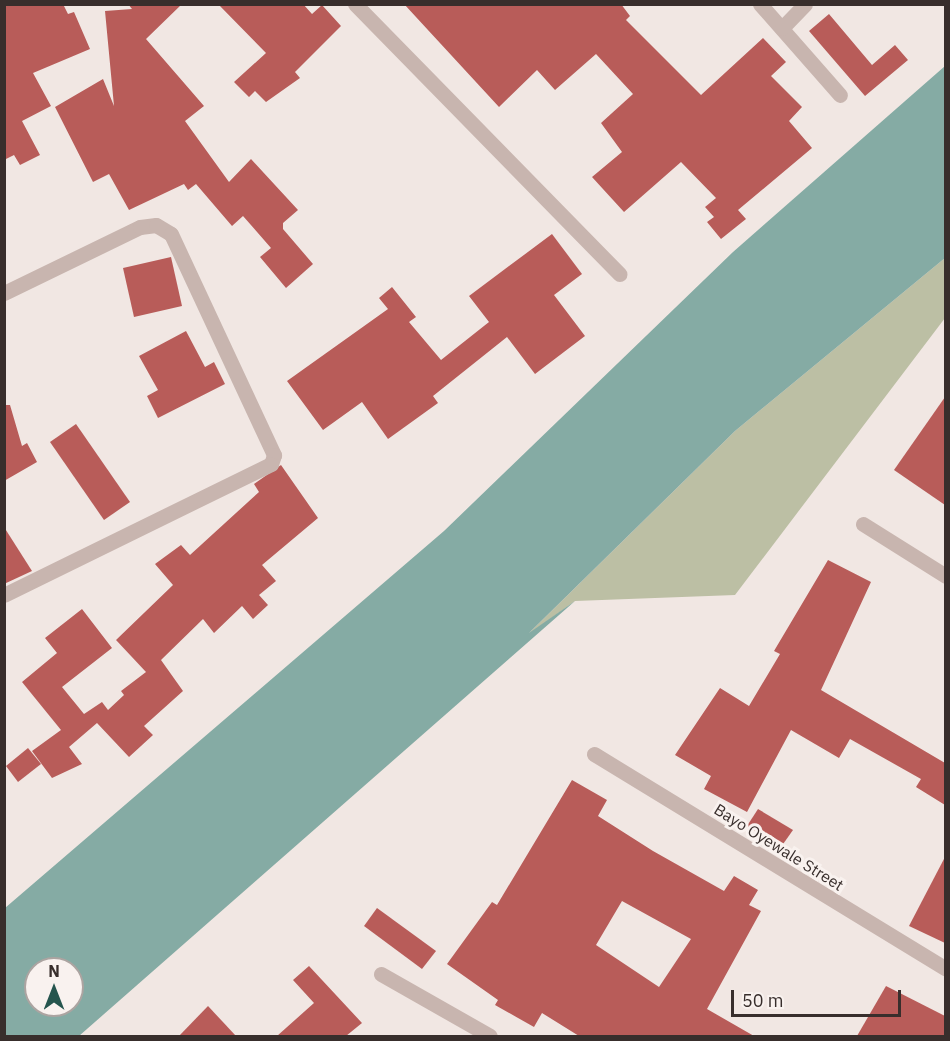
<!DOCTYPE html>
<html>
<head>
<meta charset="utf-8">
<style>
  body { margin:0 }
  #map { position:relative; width:950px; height:1041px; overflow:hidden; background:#f1e7e3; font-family:"IBM Plex Sans",sans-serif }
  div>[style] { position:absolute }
  .green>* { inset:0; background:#bcbfa4 }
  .water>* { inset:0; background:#85aba4 }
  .building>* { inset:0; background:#b85c59 }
  .minor>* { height:15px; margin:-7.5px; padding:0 7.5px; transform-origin:7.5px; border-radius:7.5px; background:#c8b5af }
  span { translate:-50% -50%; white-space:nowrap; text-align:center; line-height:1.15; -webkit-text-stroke:6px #f9f2ef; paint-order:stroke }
  .street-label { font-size:16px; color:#382e2c }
  .frame { position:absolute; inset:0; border:6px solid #382e2c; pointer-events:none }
  .north { position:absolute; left:24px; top:957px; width:60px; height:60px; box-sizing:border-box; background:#f9f2ef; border:2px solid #aca4a1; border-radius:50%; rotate:0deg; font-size:16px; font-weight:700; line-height:24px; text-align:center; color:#382e2c }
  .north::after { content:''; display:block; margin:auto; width:21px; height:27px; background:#26554e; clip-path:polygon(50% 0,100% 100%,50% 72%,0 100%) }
  .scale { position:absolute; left:731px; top:990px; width:170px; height:27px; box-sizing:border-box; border:3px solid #382e2c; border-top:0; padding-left:8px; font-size:18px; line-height:21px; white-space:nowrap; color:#382e2c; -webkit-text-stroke:4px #f9f2ef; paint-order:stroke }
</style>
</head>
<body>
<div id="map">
  <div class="green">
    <div style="clip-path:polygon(945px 258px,945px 318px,735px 595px,575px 601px,525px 637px,735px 431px)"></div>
  </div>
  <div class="water">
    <div style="clip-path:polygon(evenodd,945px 66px,945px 258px,735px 431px,529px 633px,575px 601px,79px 1036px,5px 1036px,5px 908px,444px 531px,733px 252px,945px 66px,36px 969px,72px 969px,72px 1005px,36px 1005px,36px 969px)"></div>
  </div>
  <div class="building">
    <div style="clip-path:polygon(4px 4px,63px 4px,68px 14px,74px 12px,90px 49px,33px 73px,51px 106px,22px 121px,40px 155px,20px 165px,14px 155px,4px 160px)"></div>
    <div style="clip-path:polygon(128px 4px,182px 4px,146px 39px,204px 106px,185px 121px,229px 182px,251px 159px,298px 210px,283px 223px,283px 229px,313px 264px,286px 288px,260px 257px,271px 248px,243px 216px,232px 226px,196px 184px,188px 190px,184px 184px,129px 210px,109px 174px,93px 182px,55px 107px,103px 79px,114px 106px,105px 11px,132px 9px)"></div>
    <div style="clip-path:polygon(218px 4px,303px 4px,312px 14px,322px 5px,341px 26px,295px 72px,300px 78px,266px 102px,255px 91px,249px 97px,234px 82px,266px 53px)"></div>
    <div style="clip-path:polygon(404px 4px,621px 4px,630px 16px,626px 20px,701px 95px,763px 38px,786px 62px,771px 76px,802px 107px,789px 121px,812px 148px,738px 210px,746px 219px,721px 239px,707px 222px,714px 217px,705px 207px,716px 198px,681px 162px,624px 212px,592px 177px,622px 152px,601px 123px,633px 94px,596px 54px,555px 90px,537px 70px,499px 107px)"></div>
    <div style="clip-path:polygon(829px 14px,872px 65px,895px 45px,908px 60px,865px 96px,809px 31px)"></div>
    <div style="clip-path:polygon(552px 234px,582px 274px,554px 295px,585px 336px,535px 374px,507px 337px,433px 396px,438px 403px,388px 439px,362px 402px,323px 430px,287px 381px,388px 309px,379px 298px,392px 287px,416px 317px,409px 322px,441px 360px,489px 322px,469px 296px)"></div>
    <div style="clip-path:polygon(171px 257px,182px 306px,134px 317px,123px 268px)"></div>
    <div style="clip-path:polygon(186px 331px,205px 367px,214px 362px,225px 384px,158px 418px,147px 396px,158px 390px,139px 356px)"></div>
    <div style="clip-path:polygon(945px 397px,945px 505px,894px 470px)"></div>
    <div style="clip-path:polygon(4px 405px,10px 405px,22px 446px,27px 443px,37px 462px,4px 481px)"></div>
    <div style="clip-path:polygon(76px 424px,130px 502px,104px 520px,50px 442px)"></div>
    <div style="clip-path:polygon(281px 465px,318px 518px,262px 565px,276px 581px,259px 595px,268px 605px,253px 619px,242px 606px,214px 633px,203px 619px,161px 660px,183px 691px,144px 726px,153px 735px,129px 757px,97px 723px,69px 747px,82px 764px,52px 778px,32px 751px,61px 730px,22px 682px,57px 653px,45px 638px,82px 609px,112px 648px,62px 687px,84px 714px,102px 702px,108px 710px,124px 695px,121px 691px,146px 672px,116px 640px,173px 585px,155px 564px,181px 545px,190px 555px,259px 492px,254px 484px)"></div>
    <div style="clip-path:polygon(4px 527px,32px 571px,4px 584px)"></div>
    <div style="clip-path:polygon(828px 560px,871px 582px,821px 690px,945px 763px,945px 805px,916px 787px,921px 779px,850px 739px,839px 758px,791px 730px,747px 812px,704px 789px,711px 776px,675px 755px,720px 688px,749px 706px,780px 654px,774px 651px)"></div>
    <div style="clip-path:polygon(28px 748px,41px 764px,18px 782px,6px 766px)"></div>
    <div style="clip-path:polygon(evenodd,572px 780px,607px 800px,598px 816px,653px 851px,724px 891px,734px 876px,758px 890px,749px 905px,761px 911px,707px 1009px,754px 1036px,579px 1036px,542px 1013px,534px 1027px,495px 1005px,498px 1000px,447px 964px,492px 902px,497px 905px,572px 780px,622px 901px,691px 939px,659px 987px,596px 945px,622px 901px)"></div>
    <div style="clip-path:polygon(758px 809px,793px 830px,781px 847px,747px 826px)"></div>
    <div style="clip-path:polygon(945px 857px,945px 943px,909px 926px)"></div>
    <div style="clip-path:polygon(377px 908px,436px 951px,422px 969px,364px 926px)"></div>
    <div style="clip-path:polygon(309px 966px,362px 1023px,346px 1036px,277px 1036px,314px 1003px,293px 980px)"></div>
    <div style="clip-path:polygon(886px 986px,945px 1016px,945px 1036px,857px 1036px)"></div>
    <div style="clip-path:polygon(208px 1006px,236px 1036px,179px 1036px)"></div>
  </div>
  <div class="minor">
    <div style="left:355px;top:4px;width:378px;rotate:45.6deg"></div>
    <div style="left:760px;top:4px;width:121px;rotate:48.7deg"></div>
    <div style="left:782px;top:28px;width:33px;rotate:-46deg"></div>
    <div style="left:4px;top:293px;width:151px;rotate:-25.9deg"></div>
    <div style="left:140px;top:227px;width:16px;rotate:-7deg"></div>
    <div style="left:156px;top:225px;width:17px;rotate:31deg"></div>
    <div style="left:171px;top:234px;width:244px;rotate:65deg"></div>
    <div style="left:274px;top:455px;width:9px;rotate:108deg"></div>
    <div style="left:271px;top:464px;width:297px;rotate:153.9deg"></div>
    <div style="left:863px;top:524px;width:98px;rotate:32.1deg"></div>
    <div style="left:594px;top:754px;width:412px;rotate:31.4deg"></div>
    <div style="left:381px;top:974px;width:125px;rotate:29.6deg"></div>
  </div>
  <div class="street-label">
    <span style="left:779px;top:847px;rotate:32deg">Bayo Oyewale Street</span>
  </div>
  <div class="frame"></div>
  <div class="north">N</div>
  <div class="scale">50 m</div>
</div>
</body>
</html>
